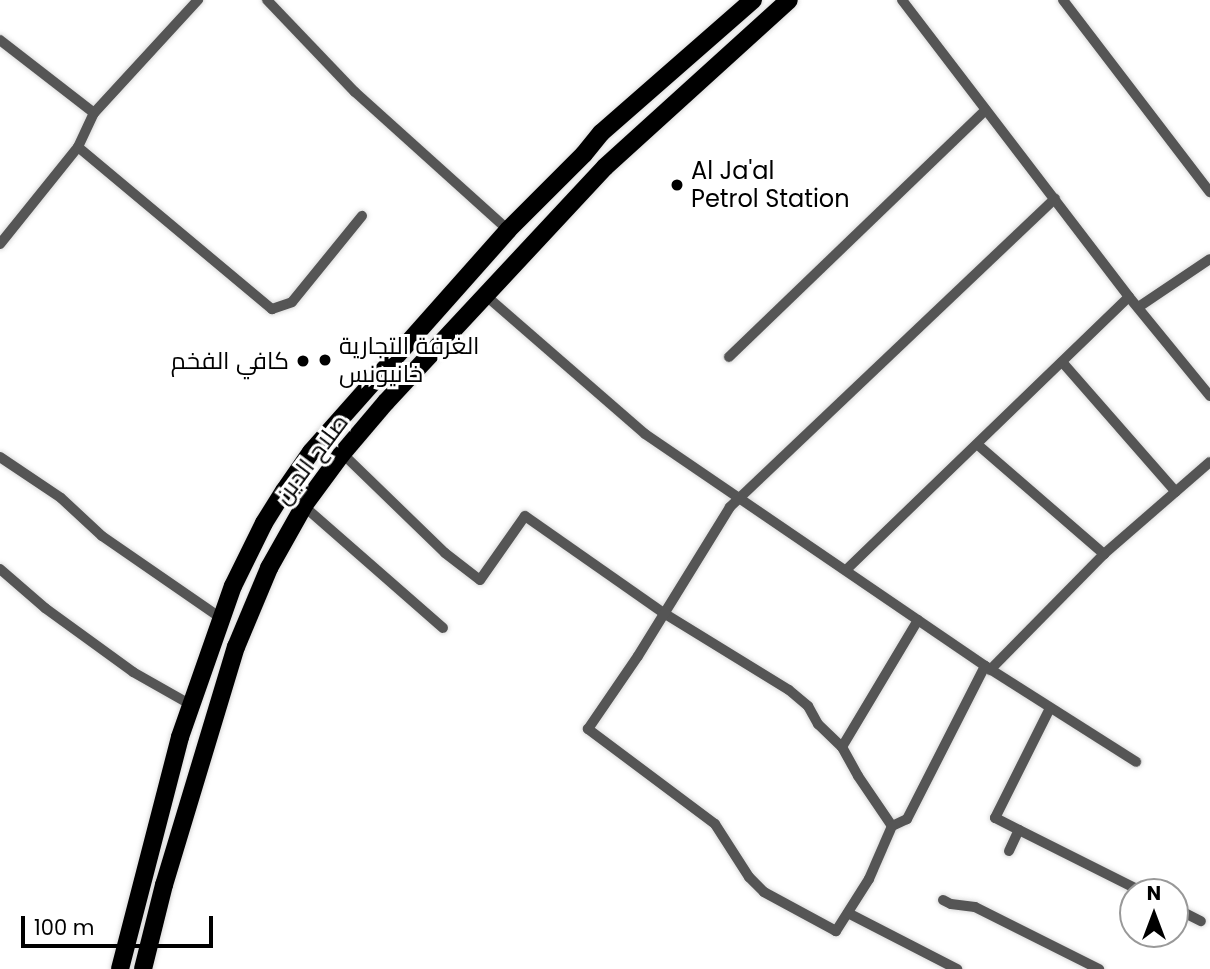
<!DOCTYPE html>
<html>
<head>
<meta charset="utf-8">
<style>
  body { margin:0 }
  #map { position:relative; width:1210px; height:969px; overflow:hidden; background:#fff; font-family:Poppins,Cairo,sans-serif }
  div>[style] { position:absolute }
  .roads { filter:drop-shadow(0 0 2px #dbdbdb) drop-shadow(0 0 2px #dbdbdb) }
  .minor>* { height:10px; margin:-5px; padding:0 5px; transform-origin:5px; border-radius:5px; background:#555 }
  .trunk>* { height:18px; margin:-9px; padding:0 9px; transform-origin:9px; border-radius:9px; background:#000 }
  .dots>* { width:19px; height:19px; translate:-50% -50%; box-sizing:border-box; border:4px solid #fff; border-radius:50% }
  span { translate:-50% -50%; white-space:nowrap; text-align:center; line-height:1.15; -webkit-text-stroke:6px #fff; paint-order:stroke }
  .poi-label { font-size:24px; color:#000 }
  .left { translate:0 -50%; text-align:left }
  .right { translate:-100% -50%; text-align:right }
  .street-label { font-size:24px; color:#000 }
  .north { position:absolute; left:1119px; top:878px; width:70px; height:70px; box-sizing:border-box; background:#fff; border:2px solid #999; border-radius:50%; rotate:0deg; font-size:19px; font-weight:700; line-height:28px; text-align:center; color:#000 }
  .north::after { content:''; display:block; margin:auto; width:24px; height:32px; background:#000; clip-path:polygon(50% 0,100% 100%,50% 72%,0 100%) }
  .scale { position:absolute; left:21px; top:916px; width:192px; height:32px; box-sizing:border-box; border:4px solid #000; border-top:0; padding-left:9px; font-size:21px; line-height:24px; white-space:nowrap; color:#000; -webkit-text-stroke:5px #fff; paint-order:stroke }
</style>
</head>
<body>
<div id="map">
  <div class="roads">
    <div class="minor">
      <div style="left:267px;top:0;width:127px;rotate:46.3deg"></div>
      <div style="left:355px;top:92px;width:206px;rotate:42deg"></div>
      <div style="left:902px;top:0;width:374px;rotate:52.6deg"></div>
      <div style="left:1129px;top:297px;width:128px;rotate:50.7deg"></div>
      <div style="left:1063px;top:0;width:242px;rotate:52.6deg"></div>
      <div style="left:0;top:40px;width:119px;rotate:37.8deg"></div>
      <div style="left:78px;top:147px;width:253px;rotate:39.9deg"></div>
      <div style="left:272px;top:309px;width:21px;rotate:-19deg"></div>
      <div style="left:292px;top:302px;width:111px;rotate:-50.9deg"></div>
      <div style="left:0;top:244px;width:124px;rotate:-51.2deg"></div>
      <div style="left:78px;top:147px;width:38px;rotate:-65deg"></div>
      <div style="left:94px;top:113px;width:154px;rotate:-47.4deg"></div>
      <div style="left:484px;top:294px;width:213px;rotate:41deg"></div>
      <div style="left:645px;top:434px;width:412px;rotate:34.3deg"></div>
      <div style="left:985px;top:666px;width:179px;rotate:32.4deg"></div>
      <div style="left:1140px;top:306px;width:84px;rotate:-33.9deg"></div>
      <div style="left:729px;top:357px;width:356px;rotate:-43.9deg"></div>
      <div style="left:1063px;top:363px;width:171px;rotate:48.8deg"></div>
      <div style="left:978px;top:445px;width:167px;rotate:40.9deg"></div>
      <div style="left:345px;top:456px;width:139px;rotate:44.1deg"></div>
      <div style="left:445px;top:553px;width:44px;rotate:37.6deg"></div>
      <div style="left:480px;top:580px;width:78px;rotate:-54.9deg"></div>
      <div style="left:525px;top:516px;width:167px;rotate:35deg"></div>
      <div style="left:662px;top:612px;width:149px;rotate:31.6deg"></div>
      <div style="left:789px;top:690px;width:25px;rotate:40deg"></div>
      <div style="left:808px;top:706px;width:21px;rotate:61deg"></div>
      <div style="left:818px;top:724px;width:33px;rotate:44deg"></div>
      <div style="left:842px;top:747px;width:33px;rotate:61deg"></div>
      <div style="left:858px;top:776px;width:60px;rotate:55.8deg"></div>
      <div style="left:0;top:457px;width:73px;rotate:33.9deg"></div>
      <div style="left:61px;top:498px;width:56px;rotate:42.8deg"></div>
      <div style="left:102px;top:536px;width:145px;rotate:34.6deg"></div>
      <div style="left:306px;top:508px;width:182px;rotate:41.2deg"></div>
      <div style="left:0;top:569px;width:60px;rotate:40.9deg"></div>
      <div style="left:45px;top:608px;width:109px;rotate:36deg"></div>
      <div style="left:133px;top:672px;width:69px;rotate:29.5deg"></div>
      <div style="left:846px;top:570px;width:393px;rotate:-44deg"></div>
      <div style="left:985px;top:666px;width:172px;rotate:117deg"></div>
      <div style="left:907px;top:819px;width:17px;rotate:155deg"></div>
      <div style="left:892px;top:826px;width:58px;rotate:113.5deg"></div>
      <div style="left:869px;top:879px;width:62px;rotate:122.4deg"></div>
      <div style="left:836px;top:931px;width:82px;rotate:-151.6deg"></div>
      <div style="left:764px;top:892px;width:21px;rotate:-135deg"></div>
      <div style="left:749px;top:877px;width:63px;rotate:-122.7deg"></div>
      <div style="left:715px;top:824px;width:159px;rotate:-143.2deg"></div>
      <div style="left:588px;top:729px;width:88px;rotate:-55.6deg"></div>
      <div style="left:638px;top:656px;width:175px;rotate:-58.3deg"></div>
      <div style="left:730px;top:507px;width:448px;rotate:-43.5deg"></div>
      <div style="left:990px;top:670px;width:163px;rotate:-45.5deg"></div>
      <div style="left:1104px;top:554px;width:140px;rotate:-41deg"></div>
      <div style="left:842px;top:747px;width:148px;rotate:-59.1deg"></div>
      <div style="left:1019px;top:830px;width:27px;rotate:-153deg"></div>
      <div style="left:995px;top:818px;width:123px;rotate:-63.4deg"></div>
      <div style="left:1009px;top:851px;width:23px;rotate:-65deg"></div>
      <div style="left:1019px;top:830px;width:139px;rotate:26.6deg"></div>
      <div style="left:943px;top:900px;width:9px;rotate:27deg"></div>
      <div style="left:951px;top:904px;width:24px;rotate:7deg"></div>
      <div style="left:975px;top:907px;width:139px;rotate:26.6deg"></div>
      <div style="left:1175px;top:908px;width:29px;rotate:27deg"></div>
      <div style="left:848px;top:913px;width:123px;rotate:27.2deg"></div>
    </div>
    <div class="trunk">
      <div style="left:120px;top:969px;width:240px;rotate:-75.5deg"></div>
      <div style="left:180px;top:737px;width:160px;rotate:-70.7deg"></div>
      <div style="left:233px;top:586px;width:70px;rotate:-63.8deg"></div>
      <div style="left:264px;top:523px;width:38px;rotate:-58deg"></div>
      <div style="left:284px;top:491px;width:47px;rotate:-55.3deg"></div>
      <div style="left:311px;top:452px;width:297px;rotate:-48.4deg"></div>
      <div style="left:508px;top:230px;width:107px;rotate:-45deg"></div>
      <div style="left:584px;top:154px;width:27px;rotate:-51deg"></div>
      <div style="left:601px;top:133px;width:202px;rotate:-41.2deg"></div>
      <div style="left:143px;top:969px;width:87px;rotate:-76deg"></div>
      <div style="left:164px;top:885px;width:249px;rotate:-73.2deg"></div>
      <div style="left:236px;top:647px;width:86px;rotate:-67.3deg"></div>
      <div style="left:269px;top:568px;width:73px;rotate:-60.6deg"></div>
      <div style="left:305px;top:504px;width:61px;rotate:-53.7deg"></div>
      <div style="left:341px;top:455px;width:70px;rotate:-49.7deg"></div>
      <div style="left:386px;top:402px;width:321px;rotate:-47deg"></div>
      <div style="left:605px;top:167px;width:248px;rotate:-42.2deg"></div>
    </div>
  </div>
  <div class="dots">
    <div style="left:677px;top:185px;background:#000"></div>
    <div style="left:325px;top:360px;background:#000"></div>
    <div style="left:303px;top:361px;background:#000"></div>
  </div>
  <div class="poi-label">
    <span class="left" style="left:691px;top:185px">Al Ja'al<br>Petrol Station</span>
    <span class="left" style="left:339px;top:360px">الغرفة التجارية<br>خانيونس</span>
    <span class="right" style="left:289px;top:361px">كافي الفخم</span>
  </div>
  <div class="street-label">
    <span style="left:311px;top:459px;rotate:-53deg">صلاح الدين</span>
  </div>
  <div class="north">N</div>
  <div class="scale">100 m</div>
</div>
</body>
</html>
